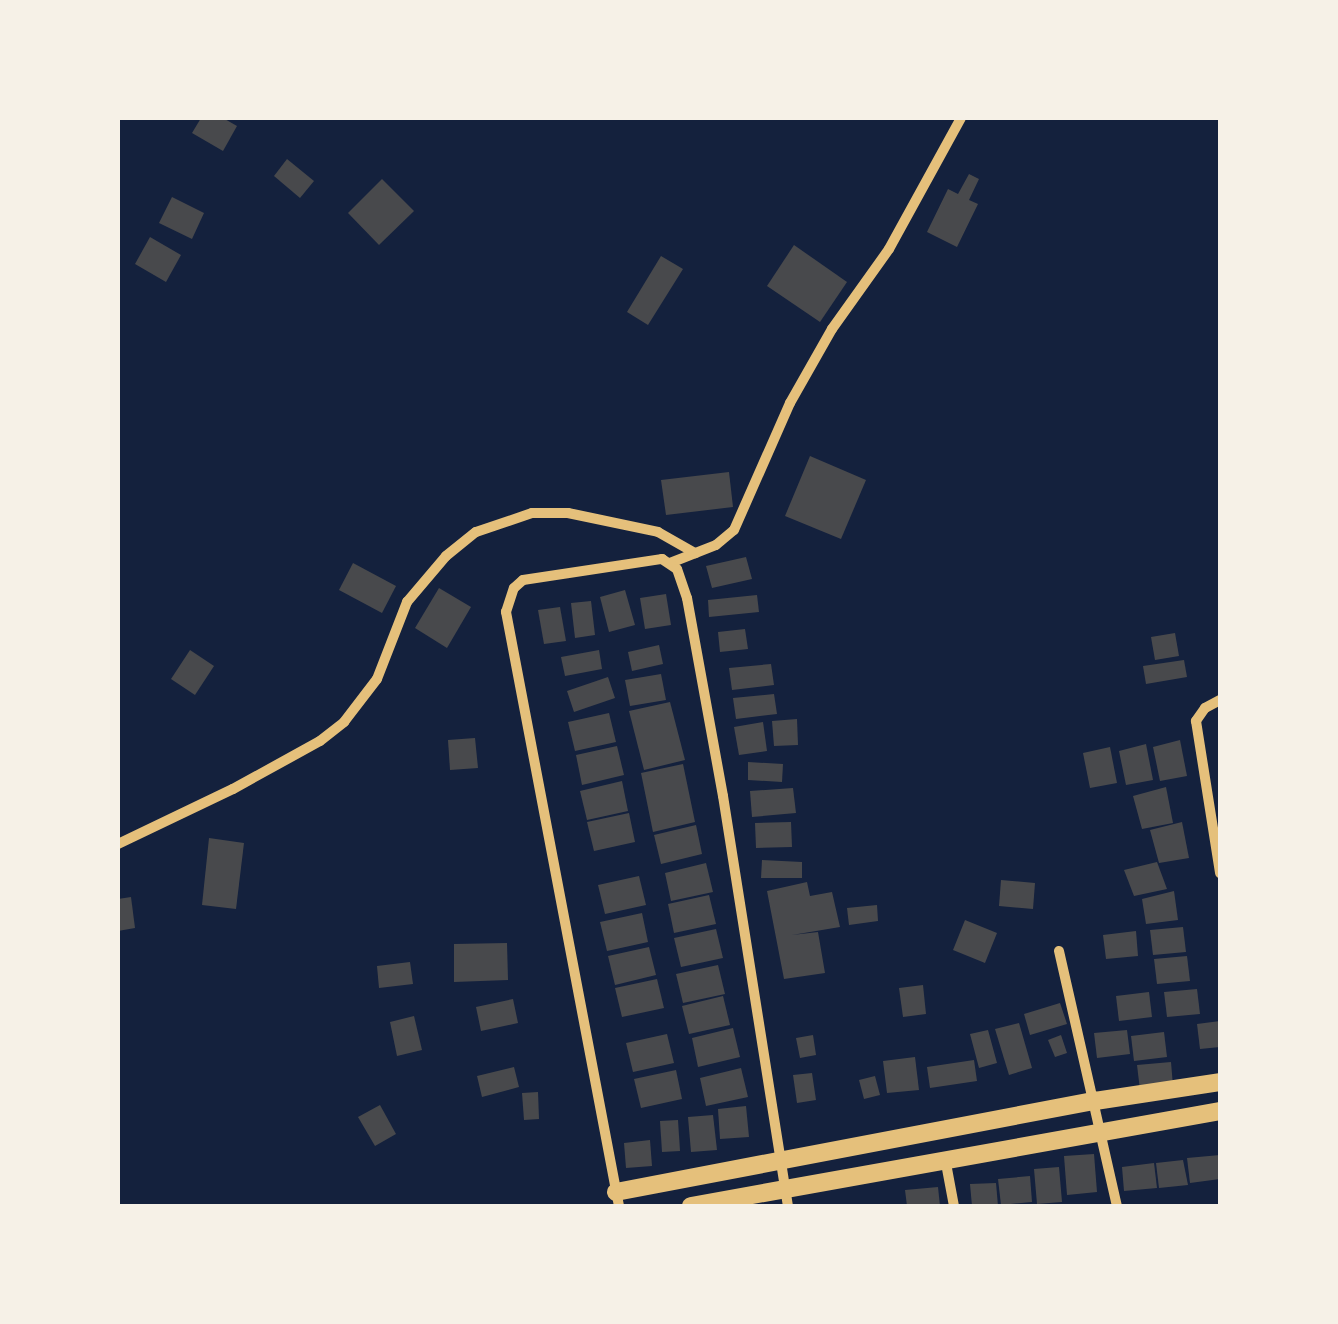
<!DOCTYPE html>
<html>
<head>
<meta charset="utf-8">
<style>
  body { margin:0 }
  #map { position:relative; width:1338px; height:1324px; overflow:hidden; background:#14213d; font-family:"Asap Condensed",sans-serif }
  div>[style] { position:absolute }
  .building>* { inset:0; background:#48494c }
  .minor>* { height:10px; margin:-5px; padding:0 5px; transform-origin:5px; border-radius:5px; background:#e5c07b }
  .tertiary>* { height:18px; margin:-9px; padding:0 9px; transform-origin:9px; border-radius:9px; background:#e5c07b }
  span { translate:-50% -50%; white-space:nowrap; text-align:center; line-height:1.15; -webkit-text-stroke:10px #f6f1e7; paint-order:stroke }
  .frame { position:absolute; inset:0; border:120px solid #f6f1e7; pointer-events:none }
</style>
</head>
<body>
<div id="map">
  <div class="building">
    <div style="clip-path:polygon(201px 118px,223px 118px,237px 126px,223px 151px,192px 133px)"></div>
    <div style="clip-path:polygon(287px 159px,314px 181px,300px 198px,274px 176px)"></div>
    <div style="clip-path:polygon(969px 174px,979px 179px,969px 200px,978px 204px,957px 247px,927px 232px,948px 189px,958px 194px)"></div>
    <div style="clip-path:polygon(382px 179px,414px 211px,379px 245px,348px 213px)"></div>
    <div style="clip-path:polygon(172px 197px,204px 213px,192px 239px,159px 223px)"></div>
    <div style="clip-path:polygon(150px 237px,181px 255px,166px 282px,135px 264px)"></div>
    <div style="clip-path:polygon(794px 245px,847px 282px,820px 322px,767px 286px)"></div>
    <div style="clip-path:polygon(661px 256px,683px 269px,648px 325px,627px 312px)"></div>
    <div style="clip-path:polygon(810px 456px,866px 480px,841px 539px,785px 516px)"></div>
    <div style="clip-path:polygon(729px 472px,733px 507px,666px 515px,661px 480px)"></div>
    <div style="clip-path:polygon(746px 557px,752px 579px,712px 588px,706px 566px)"></div>
    <div style="clip-path:polygon(353px 563px,396px 586px,382px 613px,339px 590px)"></div>
    <div style="clip-path:polygon(439px 588px,471px 607px,447px 648px,415px 628px)"></div>
    <div style="clip-path:polygon(625px 590px,635px 625px,609px 632px,600px 597px)"></div>
    <div style="clip-path:polygon(666px 594px,671px 625px,645px 629px,640px 598px)"></div>
    <div style="clip-path:polygon(757px 595px,759px 612px,709px 617px,708px 600px)"></div>
    <div style="clip-path:polygon(591px 601px,595px 635px,575px 638px,571px 603px)"></div>
    <div style="clip-path:polygon(560px 607px,566px 641px,544px 644px,538px 610px)"></div>
    <div style="clip-path:polygon(745px 629px,748px 649px,720px 652px,718px 632px)"></div>
    <div style="clip-path:polygon(1175px 633px,1179px 656px,1155px 660px,1151px 637px)"></div>
    <div style="clip-path:polygon(659px 645px,663px 664px,632px 671px,628px 652px)"></div>
    <div style="clip-path:polygon(190px 650px,214px 666px,195px 695px,171px 679px)"></div>
    <div style="clip-path:polygon(599px 650px,602px 669px,565px 676px,561px 657px)"></div>
    <div style="clip-path:polygon(1184px 660px,1187px 677px,1146px 684px,1143px 666px)"></div>
    <div style="clip-path:polygon(771px 664px,774px 685px,732px 690px,729px 668px)"></div>
    <div style="clip-path:polygon(661px 674px,666px 700px,630px 706px,625px 680px)"></div>
    <div style="clip-path:polygon(608px 677px,615px 698px,574px 712px,567px 691px)"></div>
    <div style="clip-path:polygon(774px 694px,777px 714px,736px 719px,733px 698px)"></div>
    <div style="clip-path:polygon(670px 702px,685px 760px,644px 770px,629px 711px)"></div>
    <div style="clip-path:polygon(609px 713px,616px 742px,575px 751px,568px 722px)"></div>
    <div style="clip-path:polygon(797px 719px,798px 745px,774px 746px,772px 721px)"></div>
    <div style="clip-path:polygon(763px 722px,767px 751px,739px 755px,734px 727px)"></div>
    <div style="clip-path:polygon(475px 738px,478px 768px,450px 770px,448px 740px)"></div>
    <div style="clip-path:polygon(1180px 740px,1187px 776px,1160px 781px,1153px 747px)"></div>
    <div style="clip-path:polygon(1146px 744px,1153px 780px,1126px 785px,1119px 751px)"></div>
    <div style="clip-path:polygon(617px 746px,624px 775px,582px 785px,576px 755px)"></div>
    <div style="clip-path:polygon(1110px 747px,1117px 783px,1090px 788px,1083px 753px)"></div>
    <div style="clip-path:polygon(748px 762px,783px 764px,782px 782px,748px 780px)"></div>
    <div style="clip-path:polygon(683px 764px,695px 822px,653px 832px,641px 773px)"></div>
    <div style="clip-path:polygon(622px 781px,628px 811px,587px 820px,580px 791px)"></div>
    <div style="clip-path:polygon(1166px 787px,1173px 823px,1142px 829px,1133px 796px)"></div>
    <div style="clip-path:polygon(793px 788px,796px 813px,752px 817px,750px 791px)"></div>
    <div style="clip-path:polygon(629px 813px,635px 842px,594px 851px,587px 822px)"></div>
    <div style="clip-path:polygon(791px 822px,792px 847px,756px 848px,755px 823px)"></div>
    <div style="clip-path:polygon(1182px 822px,1189px 858px,1159px 863px,1150px 830px)"></div>
    <div style="clip-path:polygon(696px 825px,702px 854px,661px 864px,654px 835px)"></div>
    <div style="clip-path:polygon(209px 838px,244px 843px,236px 909px,202px 905px)"></div>
    <div style="clip-path:polygon(762px 860px,802px 862px,802px 878px,761px 878px)"></div>
    <div style="clip-path:polygon(1157px 862px,1167px 889px,1134px 896px,1124px 870px)"></div>
    <div style="clip-path:polygon(706px 863px,713px 892px,671px 901px,665px 873px)"></div>
    <div style="clip-path:polygon(639px 876px,646px 905px,605px 914px,598px 885px)"></div>
    <div style="clip-path:polygon(1001px 880px,1035px 883px,1033px 909px,999px 906px)"></div>
    <div style="clip-path:polygon(807px 882px,810px 896px,832px 892px,840px 927px,792px 935px,818px 932px,825px 973px,784px 979px,767px 891px)"></div>
    <div style="clip-path:polygon(1174px 891px,1178px 920px,1146px 924px,1142px 899px)"></div>
    <div style="clip-path:polygon(709px 895px,716px 924px,674px 933px,668px 904px)"></div>
    <div style="clip-path:polygon(131px 897px,135px 928px,118px 931px,118px 899px)"></div>
    <div style="clip-path:polygon(877px 905px,878px 921px,849px 925px,847px 908px)"></div>
    <div style="clip-path:polygon(642px 913px,648px 942px,607px 951px,600px 922px)"></div>
    <div style="clip-path:polygon(965px 920px,997px 933px,985px 963px,953px 950px)"></div>
    <div style="clip-path:polygon(1183px 927px,1186px 952px,1153px 955px,1150px 930px)"></div>
    <div style="clip-path:polygon(716px 929px,723px 958px,681px 967px,674px 938px)"></div>
    <div style="clip-path:polygon(1136px 931px,1138px 956px,1106px 959px,1103px 935px)"></div>
    <div style="clip-path:polygon(507px 943px,508px 980px,454px 982px,454px 944px)"></div>
    <div style="clip-path:polygon(649px 947px,656px 975px,615px 985px,608px 956px)"></div>
    <div style="clip-path:polygon(1187px 956px,1190px 981px,1157px 984px,1154px 959px)"></div>
    <div style="clip-path:polygon(410px 962px,413px 984px,379px 988px,377px 966px)"></div>
    <div style="clip-path:polygon(718px 965px,725px 994px,683px 1003px,676px 974px)"></div>
    <div style="clip-path:polygon(657px 979px,664px 1008px,622px 1017px,615px 988px)"></div>
    <div style="clip-path:polygon(923px 985px,926px 1014px,903px 1017px,899px 988px)"></div>
    <div style="clip-path:polygon(1197px 989px,1200px 1014px,1167px 1017px,1164px 992px)"></div>
    <div style="clip-path:polygon(1149px 992px,1152px 1017px,1119px 1021px,1116px 996px)"></div>
    <div style="clip-path:polygon(723px 996px,730px 1025px,689px 1034px,682px 1006px)"></div>
    <div style="clip-path:polygon(513px 999px,518px 1023px,481px 1031px,476px 1007px)"></div>
    <div style="clip-path:polygon(1060px 1003px,1067px 1024px,1030px 1035px,1024px 1014px)"></div>
    <div style="clip-path:polygon(414px 1016px,422px 1050px,397px 1056px,390px 1022px)"></div>
    <div style="clip-path:polygon(1220px 1021px,1220px 1047px,1200px 1049px,1197px 1024px)"></div>
    <div style="clip-path:polygon(1019px 1023px,1032px 1068px,1009px 1075px,995px 1029px)"></div>
    <div style="clip-path:polygon(733px 1028px,740px 1057px,698px 1067px,692px 1038px)"></div>
    <div style="clip-path:polygon(988px 1030px,997px 1063px,979px 1068px,970px 1034px)"></div>
    <div style="clip-path:polygon(1127px 1030px,1130px 1054px,1097px 1058px,1094px 1033px)"></div>
    <div style="clip-path:polygon(1164px 1032px,1167px 1057px,1134px 1061px,1131px 1036px)"></div>
    <div style="clip-path:polygon(667px 1034px,674px 1063px,633px 1072px,626px 1043px)"></div>
    <div style="clip-path:polygon(813px 1035px,816px 1055px,800px 1058px,796px 1038px)"></div>
    <div style="clip-path:polygon(1061px 1035px,1067px 1053px,1055px 1057px,1048px 1040px)"></div>
    <div style="clip-path:polygon(915px 1057px,919px 1090px,887px 1093px,883px 1061px)"></div>
    <div style="clip-path:polygon(974px 1060px,977px 1081px,930px 1088px,927px 1067px)"></div>
    <div style="clip-path:polygon(1171px 1062px,1173px 1086px,1140px 1090px,1137px 1065px)"></div>
    <div style="clip-path:polygon(514px 1067px,519px 1087px,482px 1097px,477px 1076px)"></div>
    <div style="clip-path:polygon(741px 1068px,748px 1097px,706px 1106px,700px 1078px)"></div>
    <div style="clip-path:polygon(676px 1070px,682px 1099px,641px 1108px,634px 1079px)"></div>
    <div style="clip-path:polygon(812px 1073px,816px 1100px,797px 1103px,793px 1075px)"></div>
    <div style="clip-path:polygon(875px 1076px,880px 1095px,864px 1099px,859px 1080px)"></div>
    <div style="clip-path:polygon(538px 1092px,539px 1119px,524px 1120px,522px 1093px)"></div>
    <div style="clip-path:polygon(380px 1105px,396px 1134px,375px 1146px,358px 1117px)"></div>
    <div style="clip-path:polygon(746px 1106px,749px 1137px,720px 1139px,718px 1109px)"></div>
    <div style="clip-path:polygon(713px 1115px,717px 1150px,691px 1152px,688px 1117px)"></div>
    <div style="clip-path:polygon(678px 1120px,680px 1151px,662px 1152px,660px 1121px)"></div>
    <div style="clip-path:polygon(650px 1140px,652px 1166px,626px 1168px,624px 1143px)"></div>
    <div style="clip-path:polygon(1094px 1154px,1097px 1192px,1067px 1195px,1064px 1156px)"></div>
    <div style="clip-path:polygon(1220px 1155px,1220px 1179px,1190px 1183px,1187px 1158px)"></div>
    <div style="clip-path:polygon(1183px 1160px,1188px 1185px,1159px 1188px,1156px 1163px)"></div>
    <div style="clip-path:polygon(1154px 1163px,1157px 1188px,1124px 1191px,1122px 1167px)"></div>
    <div style="clip-path:polygon(1059px 1167px,1062px 1202px,1037px 1204px,1034px 1169px)"></div>
    <div style="clip-path:polygon(1030px 1176px,1032px 1202px,1001px 1205px,998px 1179px)"></div>
    <div style="clip-path:polygon(996px 1183px,998px 1206px,972px 1206px,970px 1184px)"></div>
    <div style="clip-path:polygon(938px 1187px,940px 1206px,907px 1206px,905px 1190px)"></div>
  </div>
  <div class="minor">
    <div style="left:670px;top:563px;width:49px;rotate:-21.4deg"></div>
    <div style="left:716px;top:545px;width:23px;rotate:-40deg"></div>
    <div style="left:734px;top:530px;width:139px;rotate:-66.2deg"></div>
    <div style="left:790px;top:403px;width:85px;rotate:-60.4deg"></div>
    <div style="left:832px;top:329px;width:98px;rotate:-54.5deg"></div>
    <div style="left:889px;top:249px;width:149px;rotate:-61.2deg"></div>
    <div style="left:1220px;top:700px;width:17px;rotate:152deg"></div>
    <div style="left:1205px;top:708px;width:16px;rotate:125deg"></div>
    <div style="left:1196px;top:721px;width:154px;rotate:81deg"></div>
    <div style="left:118px;top:844px;width:127px;rotate:-25.6deg"></div>
    <div style="left:233px;top:789px;width:99px;rotate:-28.9deg"></div>
    <div style="left:320px;top:741px;width:31px;rotate:-38deg"></div>
    <div style="left:344px;top:722px;width:54px;rotate:-52.5deg"></div>
    <div style="left:377px;top:679px;width:83px;rotate:-68.7deg"></div>
    <div style="left:407px;top:602px;width:60px;rotate:-49.7deg"></div>
    <div style="left:446px;top:556px;width:38px;rotate:-39deg"></div>
    <div style="left:476px;top:532px;width:59px;rotate:-18.7deg"></div>
    <div style="left:532px;top:513px;width:36px"></div>
    <div style="left:568px;top:513px;width:92px;rotate:11.9deg"></div>
    <div style="left:658px;top:532px;width:43px;rotate:29.6deg"></div>
    <div style="left:1059px;top:951px;width:262px;rotate:77.2deg"></div>
    <div style="left:945px;top:1158px;width:49px;rotate:79.4deg"></div>
    <div style="left:619px;top:1206px;width:605px;rotate:-100.77deg"></div>
    <div style="left:506px;top:612px;width:25px;rotate:-72deg"></div>
    <div style="left:514px;top:588px;width:12px;rotate:-42deg"></div>
    <div style="left:523px;top:580px;width:141px;rotate:-8.6deg"></div>
    <div style="left:662px;top:559px;width:18px;rotate:34deg"></div>
    <div style="left:677px;top:569px;width:31px;rotate:71deg"></div>
    <div style="left:687px;top:598px;width:201px;rotate:79.7deg"></div>
    <div style="left:723px;top:796px;width:415px;rotate:81deg"></div>
  </div>
  <div class="tertiary">
    <div style="left:616px;top:1192px;width:488px;rotate:-10.8deg"></div>
    <div style="left:1095px;top:1101px;width:126px;rotate:-8.6deg"></div>
    <div style="left:691px;top:1206px;width:537px;rotate:-10.18deg"></div>
  </div>
  <div class="frame"></div>
</div>
</body>
</html>
